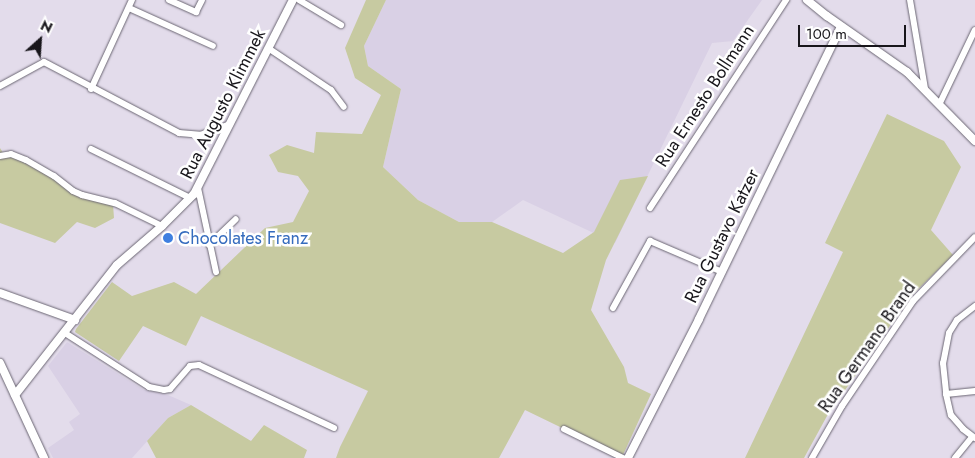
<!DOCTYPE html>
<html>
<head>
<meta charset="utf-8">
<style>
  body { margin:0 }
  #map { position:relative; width:975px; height:458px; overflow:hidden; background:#e3dceb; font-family:Jost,sans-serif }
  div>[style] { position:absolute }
  .built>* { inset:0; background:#d9d0e5 }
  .green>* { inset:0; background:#c7caa1 }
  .roads { filter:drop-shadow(0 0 1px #6b6673) drop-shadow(0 0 1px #6b6673) }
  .minor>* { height:6px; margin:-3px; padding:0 3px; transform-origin:3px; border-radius:3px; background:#fff }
  .tertiary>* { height:8px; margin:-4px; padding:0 4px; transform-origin:4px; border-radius:4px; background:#fff }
  .dots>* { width:14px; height:14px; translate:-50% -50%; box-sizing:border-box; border:2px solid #fff; border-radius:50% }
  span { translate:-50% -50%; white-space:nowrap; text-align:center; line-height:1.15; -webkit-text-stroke:5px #fff; paint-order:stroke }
  .street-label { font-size:18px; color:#18161b }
  .shop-label { font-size:18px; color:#366cbe }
  .left { translate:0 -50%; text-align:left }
  .north { position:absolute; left:15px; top:15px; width:50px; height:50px; -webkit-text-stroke:4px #fff; paint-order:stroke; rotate:26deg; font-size:14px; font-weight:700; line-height:20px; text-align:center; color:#18161b }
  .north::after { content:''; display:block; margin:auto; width:18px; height:22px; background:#18161b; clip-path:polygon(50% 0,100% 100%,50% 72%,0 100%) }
  .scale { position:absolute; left:798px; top:25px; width:108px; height:22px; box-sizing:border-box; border:2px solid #18161b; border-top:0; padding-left:6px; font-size:15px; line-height:18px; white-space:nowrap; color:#18161b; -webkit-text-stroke:4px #fff; paint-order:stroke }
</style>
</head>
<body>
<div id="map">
  <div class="built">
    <div style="clip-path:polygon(386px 0,762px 0,733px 41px,712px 43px,615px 243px,523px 200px,492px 222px,459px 222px,418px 200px,383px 167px,401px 89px,368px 66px,364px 46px)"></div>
    <div style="clip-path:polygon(67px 342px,144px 390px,168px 395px,191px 405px,168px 418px,132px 458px,53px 458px,48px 448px,74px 430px,69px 422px,80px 414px,48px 366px)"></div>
  </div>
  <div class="green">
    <div style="clip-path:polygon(366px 0,386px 0,364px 46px,368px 66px,401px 89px,383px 167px,418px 200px,459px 222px,492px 222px,563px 253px,594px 232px,620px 180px,648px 176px,606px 260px,591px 310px,624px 367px,628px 383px,651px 394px,622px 457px,525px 410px,499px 458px,336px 458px,340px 447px,368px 391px,201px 316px,186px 346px,143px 326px,119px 361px,75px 332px,76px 329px,112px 282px,132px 296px,174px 282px,196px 294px,265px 228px,293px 222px,309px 191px,298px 176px,278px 172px,269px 155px,287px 145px,314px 153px,316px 132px,362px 134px,381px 95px,355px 78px,345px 48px)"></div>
    <div style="clip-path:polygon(887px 114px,944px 141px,961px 167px,931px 230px,953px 255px,910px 297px,827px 416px,804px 458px,745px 458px,843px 252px,825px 243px)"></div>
    <div style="clip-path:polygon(0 148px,5px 156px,11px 156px,54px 177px,72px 192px,113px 204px,114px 218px,95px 228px,77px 222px,55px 243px,0 223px)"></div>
    <div style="clip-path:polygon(191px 405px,251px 441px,264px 425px,307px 450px,304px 458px,156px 458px,147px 441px,168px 418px)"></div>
  </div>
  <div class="roads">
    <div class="minor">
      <div style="left:169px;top:0;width:30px;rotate:24deg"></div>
      <div style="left:196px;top:12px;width:13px;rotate:-63deg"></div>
      <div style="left:299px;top:0;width:49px;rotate:30.8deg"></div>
      <div style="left:910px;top:0;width:90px;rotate:80.4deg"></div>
      <div style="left:129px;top:8px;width:92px;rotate:24.3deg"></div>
      <div style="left:268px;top:48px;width:76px;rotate:33.7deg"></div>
      <div style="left:331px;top:90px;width:21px;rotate:53deg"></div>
      <div style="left:0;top:86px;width:50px;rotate:-28.6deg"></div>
      <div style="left:44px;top:62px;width:153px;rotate:27.7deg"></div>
      <div style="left:179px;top:133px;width:21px;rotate:5deg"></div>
      <div style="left:200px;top:135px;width:32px;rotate:-20deg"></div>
      <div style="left:91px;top:89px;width:98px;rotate:-65.3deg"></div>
      <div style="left:939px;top:105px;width:83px;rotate:-64.4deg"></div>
      <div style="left:91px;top:149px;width:110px;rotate:26.3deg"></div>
      <div style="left:0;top:156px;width:11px;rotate:-10deg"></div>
      <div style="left:11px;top:154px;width:16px;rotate:22deg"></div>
      <div style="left:26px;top:160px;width:32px;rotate:30deg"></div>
      <div style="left:54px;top:176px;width:24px;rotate:38deg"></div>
      <div style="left:73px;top:191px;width:10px;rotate:24deg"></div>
      <div style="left:82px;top:195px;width:34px;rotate:14deg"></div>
      <div style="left:115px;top:203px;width:52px;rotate:26.1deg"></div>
      <div style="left:198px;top:188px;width:86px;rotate:77.9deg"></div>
      <div style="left:650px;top:208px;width:249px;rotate:-56.8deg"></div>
      <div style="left:209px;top:245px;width:37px;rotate:-44deg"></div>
      <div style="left:975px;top:306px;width:23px;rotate:142deg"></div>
      <div style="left:957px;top:320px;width:15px;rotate:122deg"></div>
      <div style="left:949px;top:333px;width:31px;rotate:101deg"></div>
      <div style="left:943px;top:363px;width:31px;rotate:84deg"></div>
      <div style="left:946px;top:394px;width:22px;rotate:77deg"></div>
      <div style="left:951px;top:415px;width:18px;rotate:49deg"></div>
      <div style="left:963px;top:429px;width:15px;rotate:37deg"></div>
      <div style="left:613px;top:308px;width:77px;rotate:-61.1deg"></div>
      <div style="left:650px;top:241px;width:78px;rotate:23.3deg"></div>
      <div style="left:65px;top:333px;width:100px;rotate:32.7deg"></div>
      <div style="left:149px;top:387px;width:15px;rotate:11deg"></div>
      <div style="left:164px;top:390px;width:6px;rotate:-9deg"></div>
      <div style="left:170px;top:389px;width:30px;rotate:-49deg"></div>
      <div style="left:190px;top:366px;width:9px;rotate:-6deg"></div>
      <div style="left:199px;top:365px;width:149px;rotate:25deg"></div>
      <div style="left:946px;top:394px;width:29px;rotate:-6deg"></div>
      <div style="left:564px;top:429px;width:66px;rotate:26.2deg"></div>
      <div style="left:812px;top:458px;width:60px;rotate:-60deg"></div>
      <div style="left:842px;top:406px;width:127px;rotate:-55.9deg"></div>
      <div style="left:913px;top:301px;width:89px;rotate:-45.9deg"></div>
      <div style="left:955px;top:458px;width:27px;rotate:-51deg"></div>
    </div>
    <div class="tertiary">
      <div style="left:807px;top:0;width:26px;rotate:39deg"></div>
      <div style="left:827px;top:16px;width:98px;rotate:35deg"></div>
      <div style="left:907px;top:72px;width:97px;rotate:45.4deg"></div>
      <div style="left:0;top:293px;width:80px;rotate:19.8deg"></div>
      <div style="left:0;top:363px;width:105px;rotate:65.1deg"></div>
      <div style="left:15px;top:395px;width:165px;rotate:-51.9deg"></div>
      <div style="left:117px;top:265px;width:60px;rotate:-40.9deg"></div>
      <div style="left:162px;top:226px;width:45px;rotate:-45deg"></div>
      <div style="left:194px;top:194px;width:218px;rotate:-63deg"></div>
      <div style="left:628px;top:458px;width:156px;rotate:-62.9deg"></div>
      <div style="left:699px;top:319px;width:325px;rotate:-64.1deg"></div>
    </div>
  </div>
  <div class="dots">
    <div style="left:168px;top:238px;background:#3f7fe0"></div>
  </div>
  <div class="street-label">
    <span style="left:705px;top:96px;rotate:-57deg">Rua Ernesto Bollmann</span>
    <span style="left:223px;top:104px;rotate:-63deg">Rua Augusto Klimmek</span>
    <span style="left:722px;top:236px;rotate:-64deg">Rua Gustavo Katzer</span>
    <span style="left:867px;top:347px;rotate:-55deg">Rua Germano Brand</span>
  </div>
  <div class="shop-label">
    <span class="left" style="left:178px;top:238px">Chocolates Franz</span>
  </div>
  <div class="north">N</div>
  <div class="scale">100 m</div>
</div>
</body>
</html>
